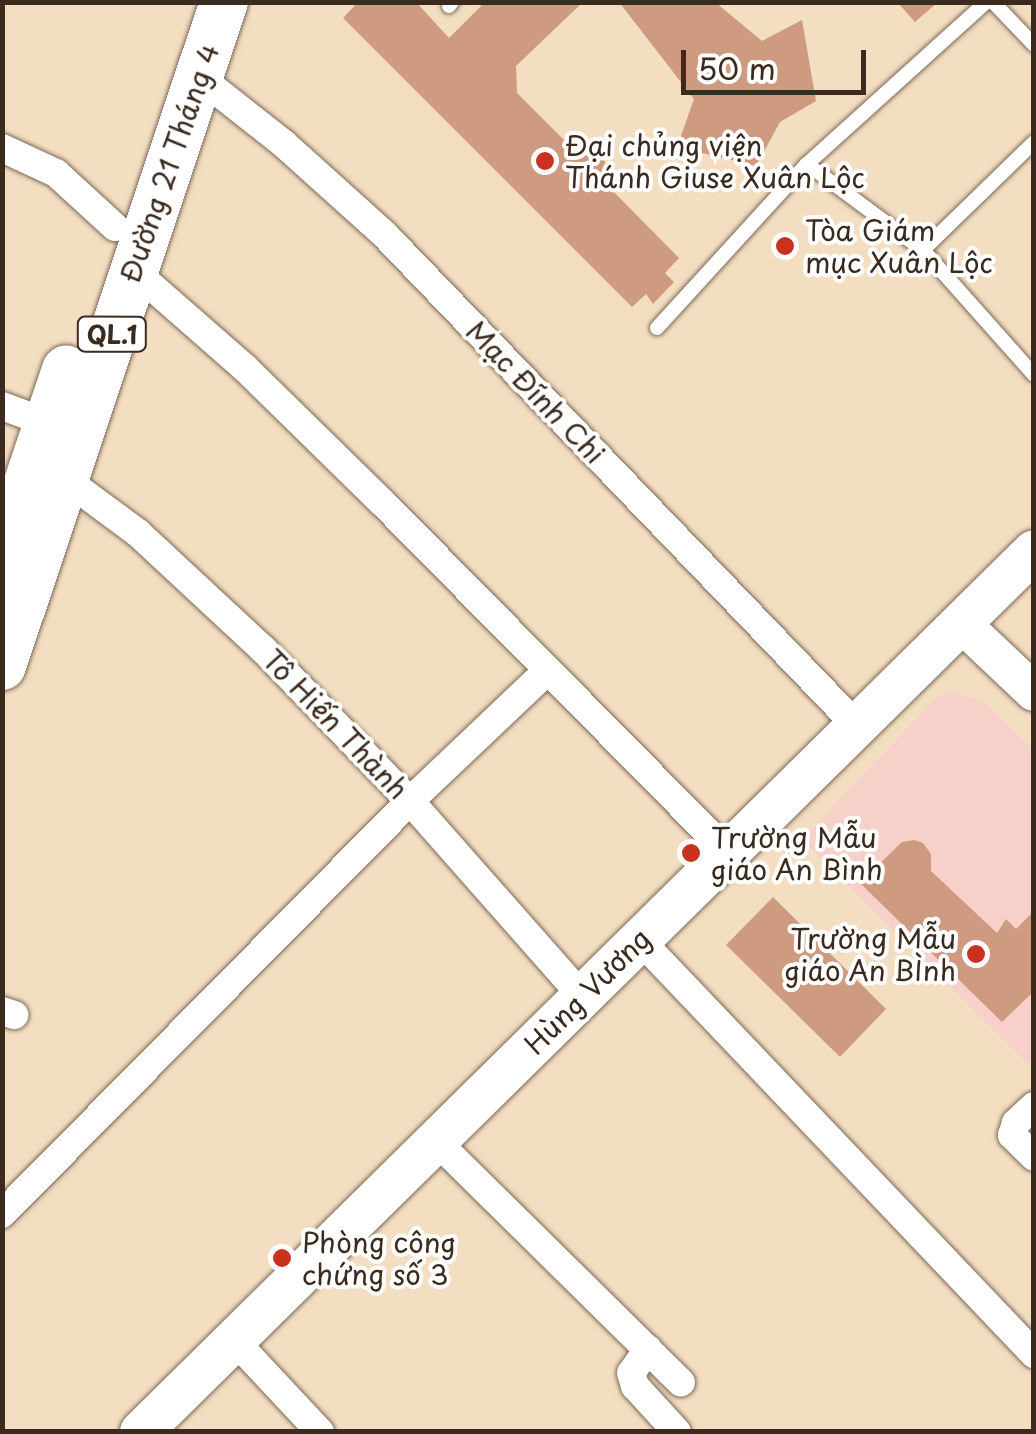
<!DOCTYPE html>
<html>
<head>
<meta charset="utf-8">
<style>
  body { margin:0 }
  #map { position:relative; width:1036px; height:1434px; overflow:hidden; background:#f4dec1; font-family:"Playpen Sans",sans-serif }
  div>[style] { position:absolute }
  .built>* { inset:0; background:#f7d0ca }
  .building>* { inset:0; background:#ce9a80 }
  .roads { filter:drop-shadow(0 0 2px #7c6957) drop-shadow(0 0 2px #7c6957) }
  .lane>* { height:14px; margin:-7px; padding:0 7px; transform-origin:7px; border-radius:7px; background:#fff }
  .street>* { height:28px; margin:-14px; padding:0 14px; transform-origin:14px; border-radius:14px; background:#fff }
  .secondary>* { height:38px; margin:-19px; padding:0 19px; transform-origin:19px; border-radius:19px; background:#fff }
  .primary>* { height:42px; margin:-21px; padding:0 21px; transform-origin:21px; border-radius:21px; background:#fff }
  .highway>* { height:48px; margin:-24px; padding:0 24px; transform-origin:24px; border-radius:24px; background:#fff }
  .dots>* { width:28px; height:28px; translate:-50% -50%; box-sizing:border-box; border:5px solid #fff; border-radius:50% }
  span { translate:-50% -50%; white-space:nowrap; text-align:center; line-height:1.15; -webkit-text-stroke:8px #fff; paint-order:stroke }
  .shield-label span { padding:2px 8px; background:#fff; border:2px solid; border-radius:8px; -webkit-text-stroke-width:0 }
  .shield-label { font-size:25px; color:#3b2a1e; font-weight:700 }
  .poi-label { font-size:28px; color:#3b2a1e }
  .left { translate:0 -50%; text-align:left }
  .right { translate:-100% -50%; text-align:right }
  .street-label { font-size:28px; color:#3b2a1e }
  .frame { position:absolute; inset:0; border:5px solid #3b2a1e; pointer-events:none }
  .scale { position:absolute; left:681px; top:50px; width:185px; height:45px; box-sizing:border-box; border:5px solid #3b2a1e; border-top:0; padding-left:12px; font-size:30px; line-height:35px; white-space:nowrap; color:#3b2a1e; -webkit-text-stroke:8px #fff; paint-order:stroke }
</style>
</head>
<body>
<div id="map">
  <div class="built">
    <div style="clip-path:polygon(952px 691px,983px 702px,1033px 750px,1033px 1069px,802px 839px,937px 697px)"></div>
  </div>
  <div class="building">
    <div style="clip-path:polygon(358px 2px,416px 2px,449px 38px,485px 2px,583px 2px,516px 66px,517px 93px,568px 144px,579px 136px,620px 177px,608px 186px,679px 258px,665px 273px,674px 282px,653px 304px,646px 294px,632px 307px,343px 18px)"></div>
    <div style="clip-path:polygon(619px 2px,715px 2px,762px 41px,802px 20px,816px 101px,780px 122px,756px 166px,677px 147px,694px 99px)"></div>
    <div style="clip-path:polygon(897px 2px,938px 2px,915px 22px)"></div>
    <div style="clip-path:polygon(914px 840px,923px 843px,931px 854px,931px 871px,997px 933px,1006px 919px,1016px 929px,1034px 911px,1034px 991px,1002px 1022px,860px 883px,902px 842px)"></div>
    <div style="clip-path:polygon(773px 897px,886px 1009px,840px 1057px,726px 945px)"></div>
  </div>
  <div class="roads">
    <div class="lane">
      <div style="left:993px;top:2px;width:59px;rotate:46.4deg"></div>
      <div style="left:449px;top:6px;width:5px;rotate:-53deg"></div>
      <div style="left:807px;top:164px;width:144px;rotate:36.6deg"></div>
      <div style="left:923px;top:250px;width:167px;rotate:48.4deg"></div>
      <div style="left:923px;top:250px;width:155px;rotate:-44.2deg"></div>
      <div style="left:657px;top:328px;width:222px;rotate:-47.6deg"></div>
      <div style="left:807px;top:164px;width:241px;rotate:-42.1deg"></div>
    </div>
    <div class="street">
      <div style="left:199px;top:77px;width:108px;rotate:38.2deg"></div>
      <div style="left:284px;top:144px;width:135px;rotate:42deg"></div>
      <div style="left:384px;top:234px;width:682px;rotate:46.13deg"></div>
      <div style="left:2px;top:148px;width:60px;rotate:24.8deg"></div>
      <div style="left:56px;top:173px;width:80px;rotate:42.5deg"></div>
      <div style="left:133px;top:270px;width:149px;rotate:41.2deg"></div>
      <div style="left:245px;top:368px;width:192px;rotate:44.4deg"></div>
      <div style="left:382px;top:502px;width:493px;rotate:45.4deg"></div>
      <div style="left:2px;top:406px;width:49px;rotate:20.3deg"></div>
      <div style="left:65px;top:479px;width:91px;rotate:36.5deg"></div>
      <div style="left:138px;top:533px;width:171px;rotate:42.9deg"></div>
      <div style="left:263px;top:649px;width:211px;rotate:46deg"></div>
      <div style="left:410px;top:801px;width:260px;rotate:48.6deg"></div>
      <div style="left:640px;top:940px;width:572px;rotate:46.42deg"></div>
      <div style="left:2px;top:1011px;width:13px;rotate:18deg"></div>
      <div style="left:1034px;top:1106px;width:25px;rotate:137deg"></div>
      <div style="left:1016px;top:1123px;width:13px;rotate:108deg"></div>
      <div style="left:1012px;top:1135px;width:31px;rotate:45deg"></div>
      <div style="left:436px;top:1141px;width:344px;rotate:44.6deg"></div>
      <div style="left:2px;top:1214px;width:581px;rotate:-45.35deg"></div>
      <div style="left:410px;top:801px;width:189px;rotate:-43.5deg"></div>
      <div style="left:234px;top:1340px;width:126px;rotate:46.9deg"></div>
      <div style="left:648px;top:1349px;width:29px;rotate:125deg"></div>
      <div style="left:631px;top:1373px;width:14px;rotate:73deg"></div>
      <div style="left:635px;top:1386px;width:62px;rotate:47.6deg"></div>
    </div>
    <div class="secondary">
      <div style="left:961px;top:623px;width:100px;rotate:43.4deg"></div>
    </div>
    <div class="primary">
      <div style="left:141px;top:1432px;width:1254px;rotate:-44.61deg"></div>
    </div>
    <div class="highway">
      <div style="left:2px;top:559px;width:200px;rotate:-71.3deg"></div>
      <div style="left:2px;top:666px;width:700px;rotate:-71.51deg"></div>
    </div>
  </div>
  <div class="dots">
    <div style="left:545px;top:161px;background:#c8321e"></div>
    <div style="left:785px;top:246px;background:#c8321e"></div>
    <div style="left:691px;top:853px;background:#c8321e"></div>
    <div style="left:976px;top:954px;background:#c8321e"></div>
    <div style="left:282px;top:1258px;background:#c8321e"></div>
  </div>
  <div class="shield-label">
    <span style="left:112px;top:334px">QL.1</span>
  </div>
  <div class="poi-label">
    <span class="left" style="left:565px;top:161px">Đại chủng viện<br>Thánh Giuse Xuân Lộc</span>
    <span class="left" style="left:805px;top:246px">Tòa Giám<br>mục Xuân Lộc</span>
    <span class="left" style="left:711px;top:853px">Trường Mẫu<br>giáo An Bình</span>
    <span class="right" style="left:956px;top:954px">Trường Mẫu<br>giáo An BÌnh</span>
    <span class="left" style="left:302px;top:1258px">Phòng công<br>chứng số 3</span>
  </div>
  <div class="street-label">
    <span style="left:169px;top:163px;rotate:-71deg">Đường 21 Tháng 4</span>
    <span style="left:536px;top:392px;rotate:46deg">Mạc Đĩnh Chi</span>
    <span style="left:336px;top:724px;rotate:46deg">Tô Hiến Thành</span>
    <span style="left:587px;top:991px;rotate:-45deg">Hùng Vương</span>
  </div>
  <div class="frame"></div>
  <div class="scale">50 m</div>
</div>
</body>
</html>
